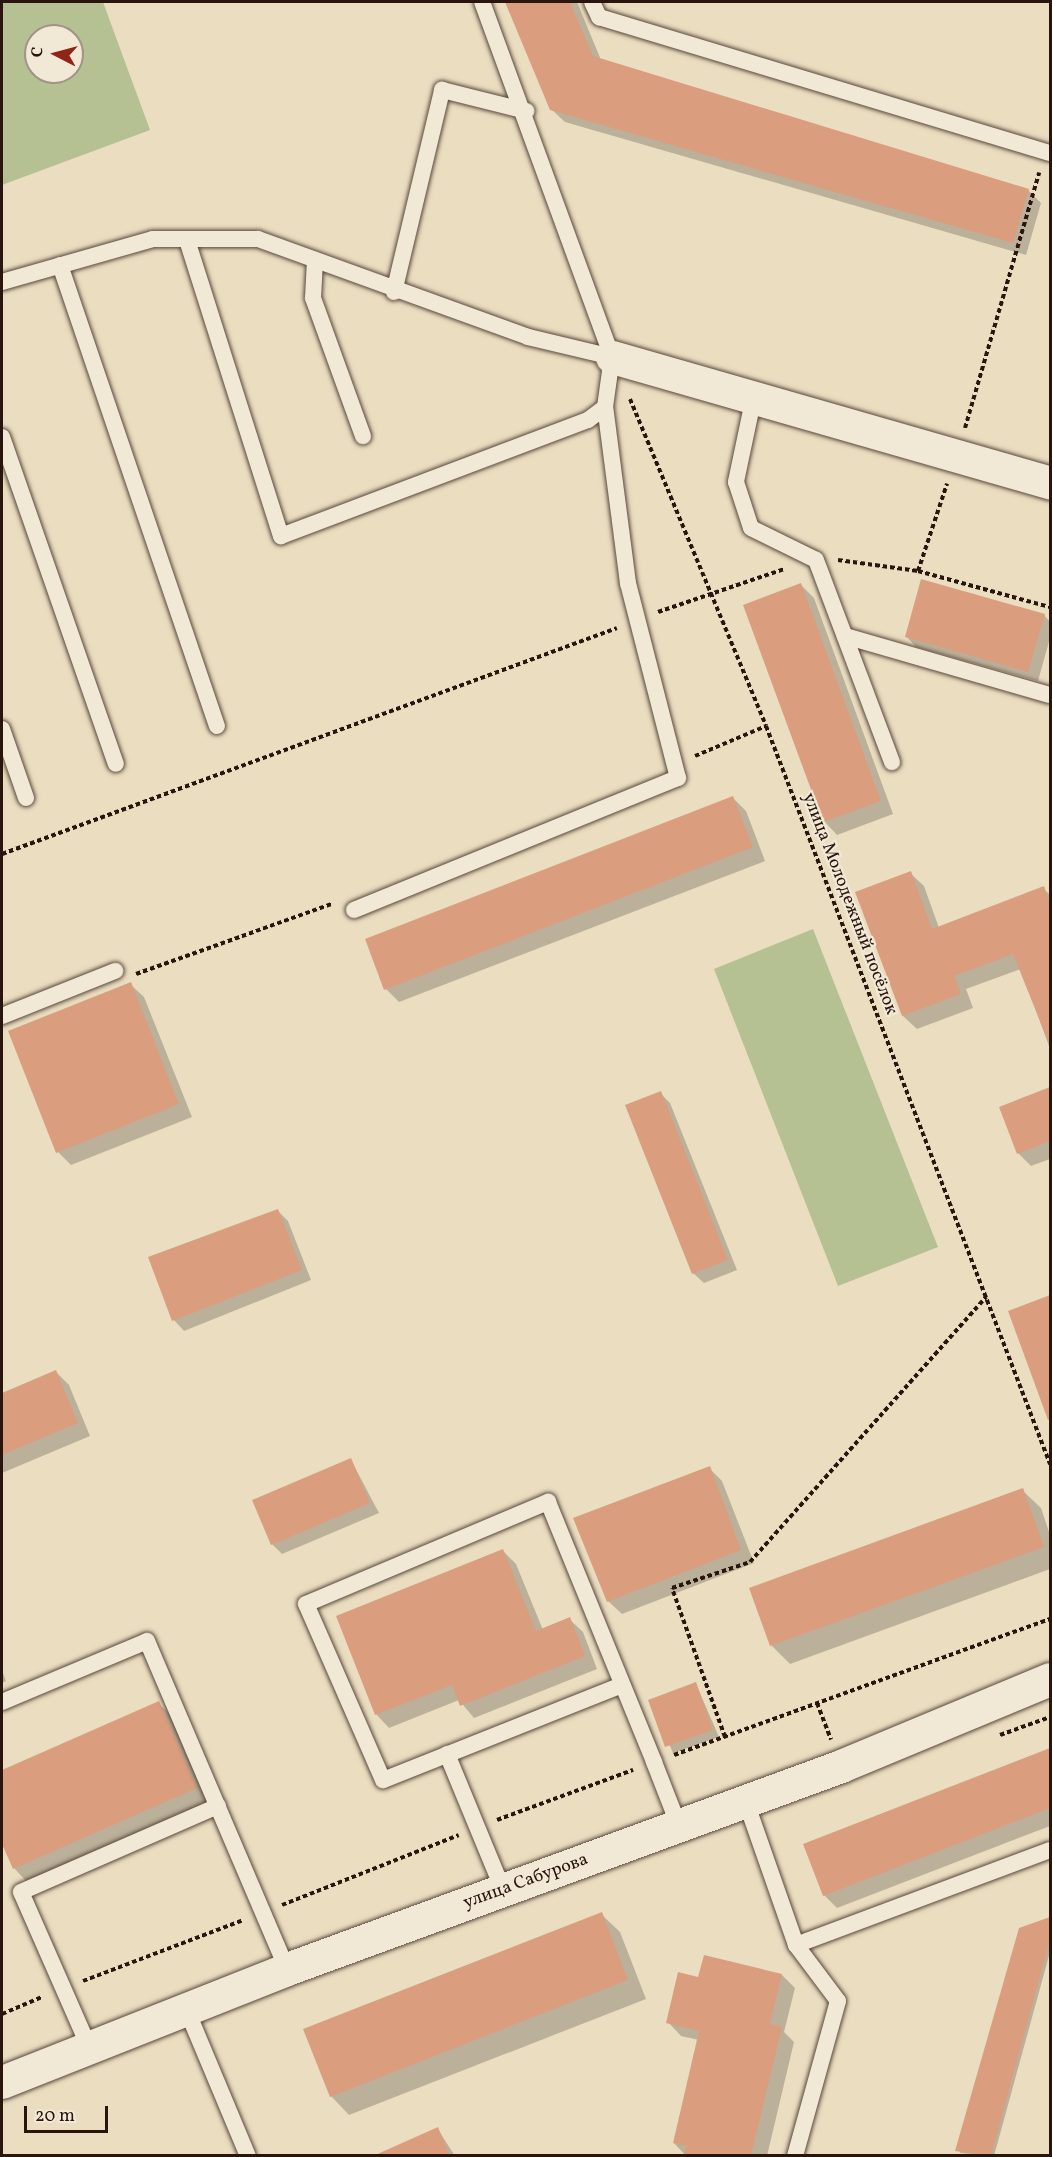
<!DOCTYPE html>
<html>
<head>
<meta charset="utf-8">
<style>
  body { margin:0 }
  #map { position:relative; width:1052px; height:2157px; overflow:hidden; background:#eaddc0; font-family:Vollkorn,serif }
  div>[style] { position:absolute }
  .green>* { inset:0; background:#b5c193 }
  .shadow>* { inset:0; background:#0003 }
  .building>* { inset:0; background:#da9e7f }
  .path>* { height:4px; margin-top:-2px; transform-origin:0; background:repeating-linear-gradient(90deg,#29150e 0 4.5px,transparent 0 7.5px) }
  .roads { filter:drop-shadow(0 0 2px #59473a) drop-shadow(0 0 2px #59473a) }
  .service>* { height:16px; margin:-8px; padding:0 8px; transform-origin:8px; border-radius:8px; background:#f1e9d6 }
  .minor>* { height:33px; margin:-16.5px; padding:0 16.5px; transform-origin:16.5px; border-radius:16.5px; background:#f1e9d6 }
  span { translate:-50% -50%; white-space:nowrap; text-align:center; line-height:1.15; -webkit-text-stroke:4.5px #f1e9d6; paint-order:stroke }
  .street-label { font-size:18px; color:#29150e }
  .frame { position:absolute; inset:0; border:3px solid #29150e; pointer-events:none }
  .north { position:absolute; left:24px; top:24px; width:60px; height:60px; box-sizing:border-box; background:#f1e9d6; border:2px solid #a19486; border-radius:50%; rotate:276deg; font-size:16px; font-weight:700; line-height:24px; text-align:center; color:#29150e }
  .north::after { content:''; display:block; margin:auto; width:21px; height:27px; background:#8f2418; clip-path:polygon(50% 0,100% 100%,50% 72%,0 100%) }
  .scale { position:absolute; left:24px; top:2106px; width:84px; height:27px; box-sizing:border-box; border:3px solid #29150e; border-top:0; padding-left:8px; font-size:18px; line-height:21px; white-space:nowrap; color:#29150e; -webkit-text-stroke:4px #f1e9d6; paint-order:stroke }
</style>
</head>
<body>
<div id="map">
  <div class="green">
    <div style="clip-path:polygon(evenodd,2px 2px,103px 2px,150px 130px,2px 185px,2px 2px,36px 36px,72px 36px,72px 72px,36px 72px,36px 36px)"></div>
    <div style="clip-path:polygon(813px 929px,938px 1247px,838px 1286px,714px 969px)"></div>
  </div>
  <div class="shadow">
    <div style="clip-path:polygon(507px 2px,577px 2px,601px 60px,1028px 190px,1041px 203px,1026px 255px,565px 122px,551px 109px)"></div>
    <div style="clip-path:polygon(801px 585px,814px 598px,893px 814px,837px 835px,824px 821px)"></div>
    <div style="clip-path:polygon(1044px 615px,1050px 622px,1050px 638px,1038px 681px,916px 647px,906px 636px)"></div>
    <div style="clip-path:polygon(733px 798px,746px 811px,765px 861px,399px 1002px,386px 989px)"></div>
    <div style="clip-path:polygon(910px 873px,924px 886px,939px 928px,1043px 888px,1050px 895px,1050px 1049px,1021px 969px,966px 989px,973px 1008px,917px 1029px,903px 1016px,857px 893px)"></div>
    <div style="clip-path:polygon(130px 984px,144px 997px,192px 1117px,71px 1165px,58px 1152px)"></div>
    <div style="clip-path:polygon(1050px 1089px,1050px 1159px,1031px 1166px,1018px 1153px,1001px 1108px)"></div>
    <div style="clip-path:polygon(660px 1093px,670px 1103px,737px 1270px,704px 1283px,693px 1273px)"></div>
    <div style="clip-path:polygon(278px 1211px,288px 1221px,311px 1280px,184px 1331px,174px 1320px,150px 1258px)"></div>
    <div style="clip-path:polygon(1050px 1297px,1050px 1421px,1010px 1312px)"></div>
    <div style="clip-path:polygon(56px 1372px,69px 1385px,90px 1436px,2px 1473px,2px 1394px)"></div>
    <div style="clip-path:polygon(351px 1460px,379px 1513px,282px 1554px,272px 1544px)"></div>
    <div style="clip-path:polygon(709px 1468px,722px 1481px,754px 1563px,622px 1614px,608px 1601px)"></div>
    <div style="clip-path:polygon(1022px 1490px,1041px 1508px,1050px 1535px,1050px 1569px,790px 1664px,772px 1646px,751px 1589px)"></div>
    <div style="clip-path:polygon(503px 1551px,516px 1564px,543px 1630px,569px 1619px,583px 1632px,597px 1669px,474px 1718px,459px 1700px,389px 1728px,376px 1714px)"></div>
    <div style="clip-path:polygon(2px 1670px,6px 1681px,2px 1683px)"></div>
    <div style="clip-path:polygon(696px 1684px,719px 1737px,673px 1753px,650px 1701px)"></div>
    <div style="clip-path:polygon(158px 1703px,172px 1716px,209px 1802px,27px 1882px,14px 1868px,2px 1840px,2px 1771px)"></div>
    <div style="clip-path:polygon(1050px 1750px,1050px 1826px,837px 1908px,824px 1895px,805px 1845px)"></div>
    <div style="clip-path:polygon(601px 1914px,620px 1932px,646px 1999px,349px 2115px,331px 2096px)"></div>
    <div style="clip-path:polygon(1050px 1918px,1050px 1952px,994px 2156px,960px 2153px,1020px 1929px)"></div>
    <div style="clip-path:polygon(782px 1975px,795px 1988px,784px 2032px,794px 2042px,767px 2156px,686px 2156px,674px 2143px,699px 2040px,681px 2036px,668px 2022px,699px 1979px)"></div>
    <div style="clip-path:polygon(437px 2128px,455px 2156px,404px 2156px)"></div>
  </div>
  <div class="building">
    <div style="clip-path:polygon(505px 2px,570px 2px,593px 56px,1029px 189px,1013px 243px,550px 110px)"></div>
    <div style="clip-path:polygon(921px 579px,1045px 614px,1028px 672px,905px 637px)"></div>
    <div style="clip-path:polygon(801px 583px,881px 801px,823px 822px,743px 605px)"></div>
    <div style="clip-path:polygon(733px 796px,753px 847px,384px 990px,365px 939px)"></div>
    <div style="clip-path:polygon(911px 871px,932px 929px,1044px 886px,1050px 904px,1050px 1046px,1013px 954px,954px 976px,961px 994px,902px 1016px,855px 892px)"></div>
    <div style="clip-path:polygon(131px 982px,179px 1104px,56px 1153px,8px 1031px)"></div>
    <div style="clip-path:polygon(1050px 1087px,1050px 1141px,1017px 1154px,999px 1107px)"></div>
    <div style="clip-path:polygon(661px 1091px,728px 1260px,692px 1274px,625px 1105px)"></div>
    <div style="clip-path:polygon(278px 1209px,302px 1270px,172px 1321px,148px 1257px)"></div>
    <div style="clip-path:polygon(1050px 1295px,1050px 1419px,1048px 1420px,1008px 1311px)"></div>
    <div style="clip-path:polygon(56px 1370px,78px 1423px,2px 1455px,2px 1393px)"></div>
    <div style="clip-path:polygon(351px 1458px,370px 1503px,271px 1545px,252px 1500px)"></div>
    <div style="clip-path:polygon(710px 1466px,741px 1550px,607px 1602px,573px 1518px)"></div>
    <div style="clip-path:polygon(1023px 1488px,1044px 1547px,770px 1646px,749px 1588px)"></div>
    <div style="clip-path:polygon(503px 1549px,536px 1631px,570px 1617px,585px 1656px,460px 1706px,452px 1685px,375px 1715px,336px 1616px)"></div>
    <div style="clip-path:polygon(696px 1682px,713px 1730px,665px 1747px,648px 1700px)"></div>
    <div style="clip-path:polygon(159px 1701px,197px 1788px,13px 1869px,2px 1844px,2px 1770px)"></div>
    <div style="clip-path:polygon(1050px 1748px,1050px 1808px,823px 1896px,803px 1844px)"></div>
    <div style="clip-path:polygon(602px 1912px,628px 1980px,330px 2097px,303px 2029px)"></div>
    <div style="clip-path:polygon(1050px 1917px,1050px 1940px,991px 2156px,955px 2151px,1019px 1928px)"></div>
    <div style="clip-path:polygon(704px 1955px,782px 1974px,770px 2024px,782px 2027px,751px 2156px,684px 2156px,687px 2146px,673px 2143px,699px 2031px,666px 2023px,678px 1972px,698px 1977px)"></div>
    <div style="clip-path:polygon(438px 2127px,450px 2156px,373px 2156px)"></div>
  </div>
  <div class="path">
    <div style="left:630px;top:399px;width:354px;rotate:67.4deg"></div>
    <div style="left:766px;top:726px;width:791px;rotate:68.95deg"></div>
    <div style="left:965px;top:428px;width:266px;rotate:-73.8deg"></div>
    <div style="left:838px;top:560px;width:81px;rotate:7.8deg"></div>
    <div style="left:918px;top:571px;width:137px;rotate:15.3deg"></div>
    <div style="left:918px;top:571px;width:92px;rotate:-71.6deg"></div>
    <div style="left:658px;top:612px;width:133px;rotate:-18.8deg"></div>
    <div style="left:695px;top:756px;width:77px;rotate:-22.9deg"></div>
    <div style="left:2px;top:854px;width:655px;rotate:-20.18deg"></div>
    <div style="left:136px;top:974px;width:208px;rotate:-19.7deg"></div>
    <div style="left:817px;top:1703px;width:39px;rotate:69deg"></div>
    <div style="left:1000px;top:1735px;width:53px;rotate:-19.8deg"></div>
    <div style="left:725px;top:1737px;width:158px;rotate:-109.6deg"></div>
    <div style="left:672px;top:1588px;width:82px;rotate:-18.4deg"></div>
    <div style="left:750px;top:1562px;width:355px;rotate:-48.3deg"></div>
    <div style="left:674px;top:1755px;width:400px;rotate:-19.9deg"></div>
    <div style="left:497px;top:1820px;width:145px;rotate:-20.2deg"></div>
    <div style="left:282px;top:1905px;width:190px;rotate:-21.6deg"></div>
    <div style="left:83px;top:1981px;width:172px;rotate:-20.8deg"></div>
    <div style="left:2px;top:2014px;width:43px;rotate:-23deg"></div>
  </div>
  <div class="roads">
    <div class="service">
      <div style="left:592px;top:2px;width:17px;rotate:65deg"></div>
      <div style="left:599px;top:17px;width:471px;rotate:16.8deg"></div>
      <div style="left:187px;top:240px;width:311px;rotate:72.4deg"></div>
      <div style="left:281px;top:536px;width:328px;rotate:-20.7deg"></div>
      <div style="left:588px;top:420px;width:21px;rotate:-37deg"></div>
      <div style="left:605px;top:407px;width:50px;rotate:-82deg"></div>
      <div style="left:612px;top:357px;width:378px;rotate:-110.1deg"></div>
      <div style="left:315px;top:260px;width:38px;rotate:93deg"></div>
      <div style="left:313px;top:298px;width:147px;rotate:70.1deg"></div>
      <div style="left:60px;top:265px;width:487px;rotate:71.2deg"></div>
      <div style="left:2px;top:282px;width:157px;rotate:-15.9deg"></div>
      <div style="left:153px;top:239px;width:105px"></div>
      <div style="left:258px;top:239px;width:287px;rotate:19.9deg"></div>
      <div style="left:528px;top:337px;width:86px;rotate:13.4deg"></div>
      <div style="left:394px;top:292px;width:208px;rotate:-76.6deg"></div>
      <div style="left:442px;top:90px;width:87px;rotate:14deg"></div>
      <div style="left:753px;top:401px;width:83px;rotate:101.9deg"></div>
      <div style="left:736px;top:482px;width:48px;rotate:71.9deg"></div>
      <div style="left:751px;top:528px;width:72px;rotate:26.2deg"></div>
      <div style="left:816px;top:560px;width:216px;rotate:69.4deg"></div>
      <div style="left:2px;top:437px;width:346px;rotate:70.8deg"></div>
      <div style="left:845px;top:636px;width:213px;rotate:16.1deg"></div>
      <div style="left:2px;top:729px;width:73px;rotate:70.8deg"></div>
      <div style="left:354px;top:910px;width:350px;rotate:-22.2deg"></div>
      <div style="left:678px;top:778px;width:201px;rotate:-104.4deg"></div>
      <div style="left:628px;top:583px;width:177px;rotate:-97.4deg"></div>
      <div style="left:2px;top:1016px;width:122px;rotate:-21.7deg"></div>
      <div style="left:622px;top:1685px;width:257px;rotate:158.3deg"></div>
      <div style="left:383px;top:1780px;width:192px;rotate:-113.6deg"></div>
      <div style="left:306px;top:1604px;width:263px;rotate:-22.9deg"></div>
      <div style="left:548px;top:1502px;width:281px;rotate:67.8deg"></div>
      <div style="left:654px;top:1762px;width:69px;rotate:68.7deg"></div>
      <div style="left:2px;top:1702px;width:157px;rotate:-22.8deg"></div>
      <div style="left:147px;top:1641px;width:357px;rotate:66.9deg"></div>
      <div style="left:447px;top:1754px;width:147px;rotate:67.6deg"></div>
      <div style="left:746px;top:1802px;width:151px;rotate:70.7deg"></div>
      <div style="left:796px;top:1945px;width:70px;rotate:53.1deg"></div>
      <div style="left:838px;top:2001px;width:161px;rotate:105.5deg"></div>
      <div style="left:796px;top:1945px;width:271px;rotate:-20.5deg"></div>
      <div style="left:186px;top:2008px;width:160px;rotate:67.3deg"></div>
      <div style="left:89px;top:2047px;width:169px;rotate:-113.7deg"></div>
      <div style="left:21px;top:1892px;width:215px;rotate:-23.6deg"></div>
    </div>
    <div class="minor">
      <div style="left:612px;top:357px;width:456px;rotate:16deg"></div>
      <div style="left:2px;top:2082px;width:307px;rotate:-21.6deg"></div>
      <div style="left:287px;top:1969px;width:590px;rotate:-20.12deg"></div>
      <div style="left:841px;top:1766px;width:226px;rotate:-22.6deg"></div>
    </div>
  </div>
  <div class="street-label">
    <span style="left:849px;top:904px;rotate:69deg">улица Молодежный посёлок</span>
    <span style="left:526px;top:1882px;rotate:-20deg">улица Сабурова</span>
  </div>
  <div class="frame"></div>
  <div class="north">С</div>
  <div class="scale">20 m</div>
</div>
</body>
</html>
